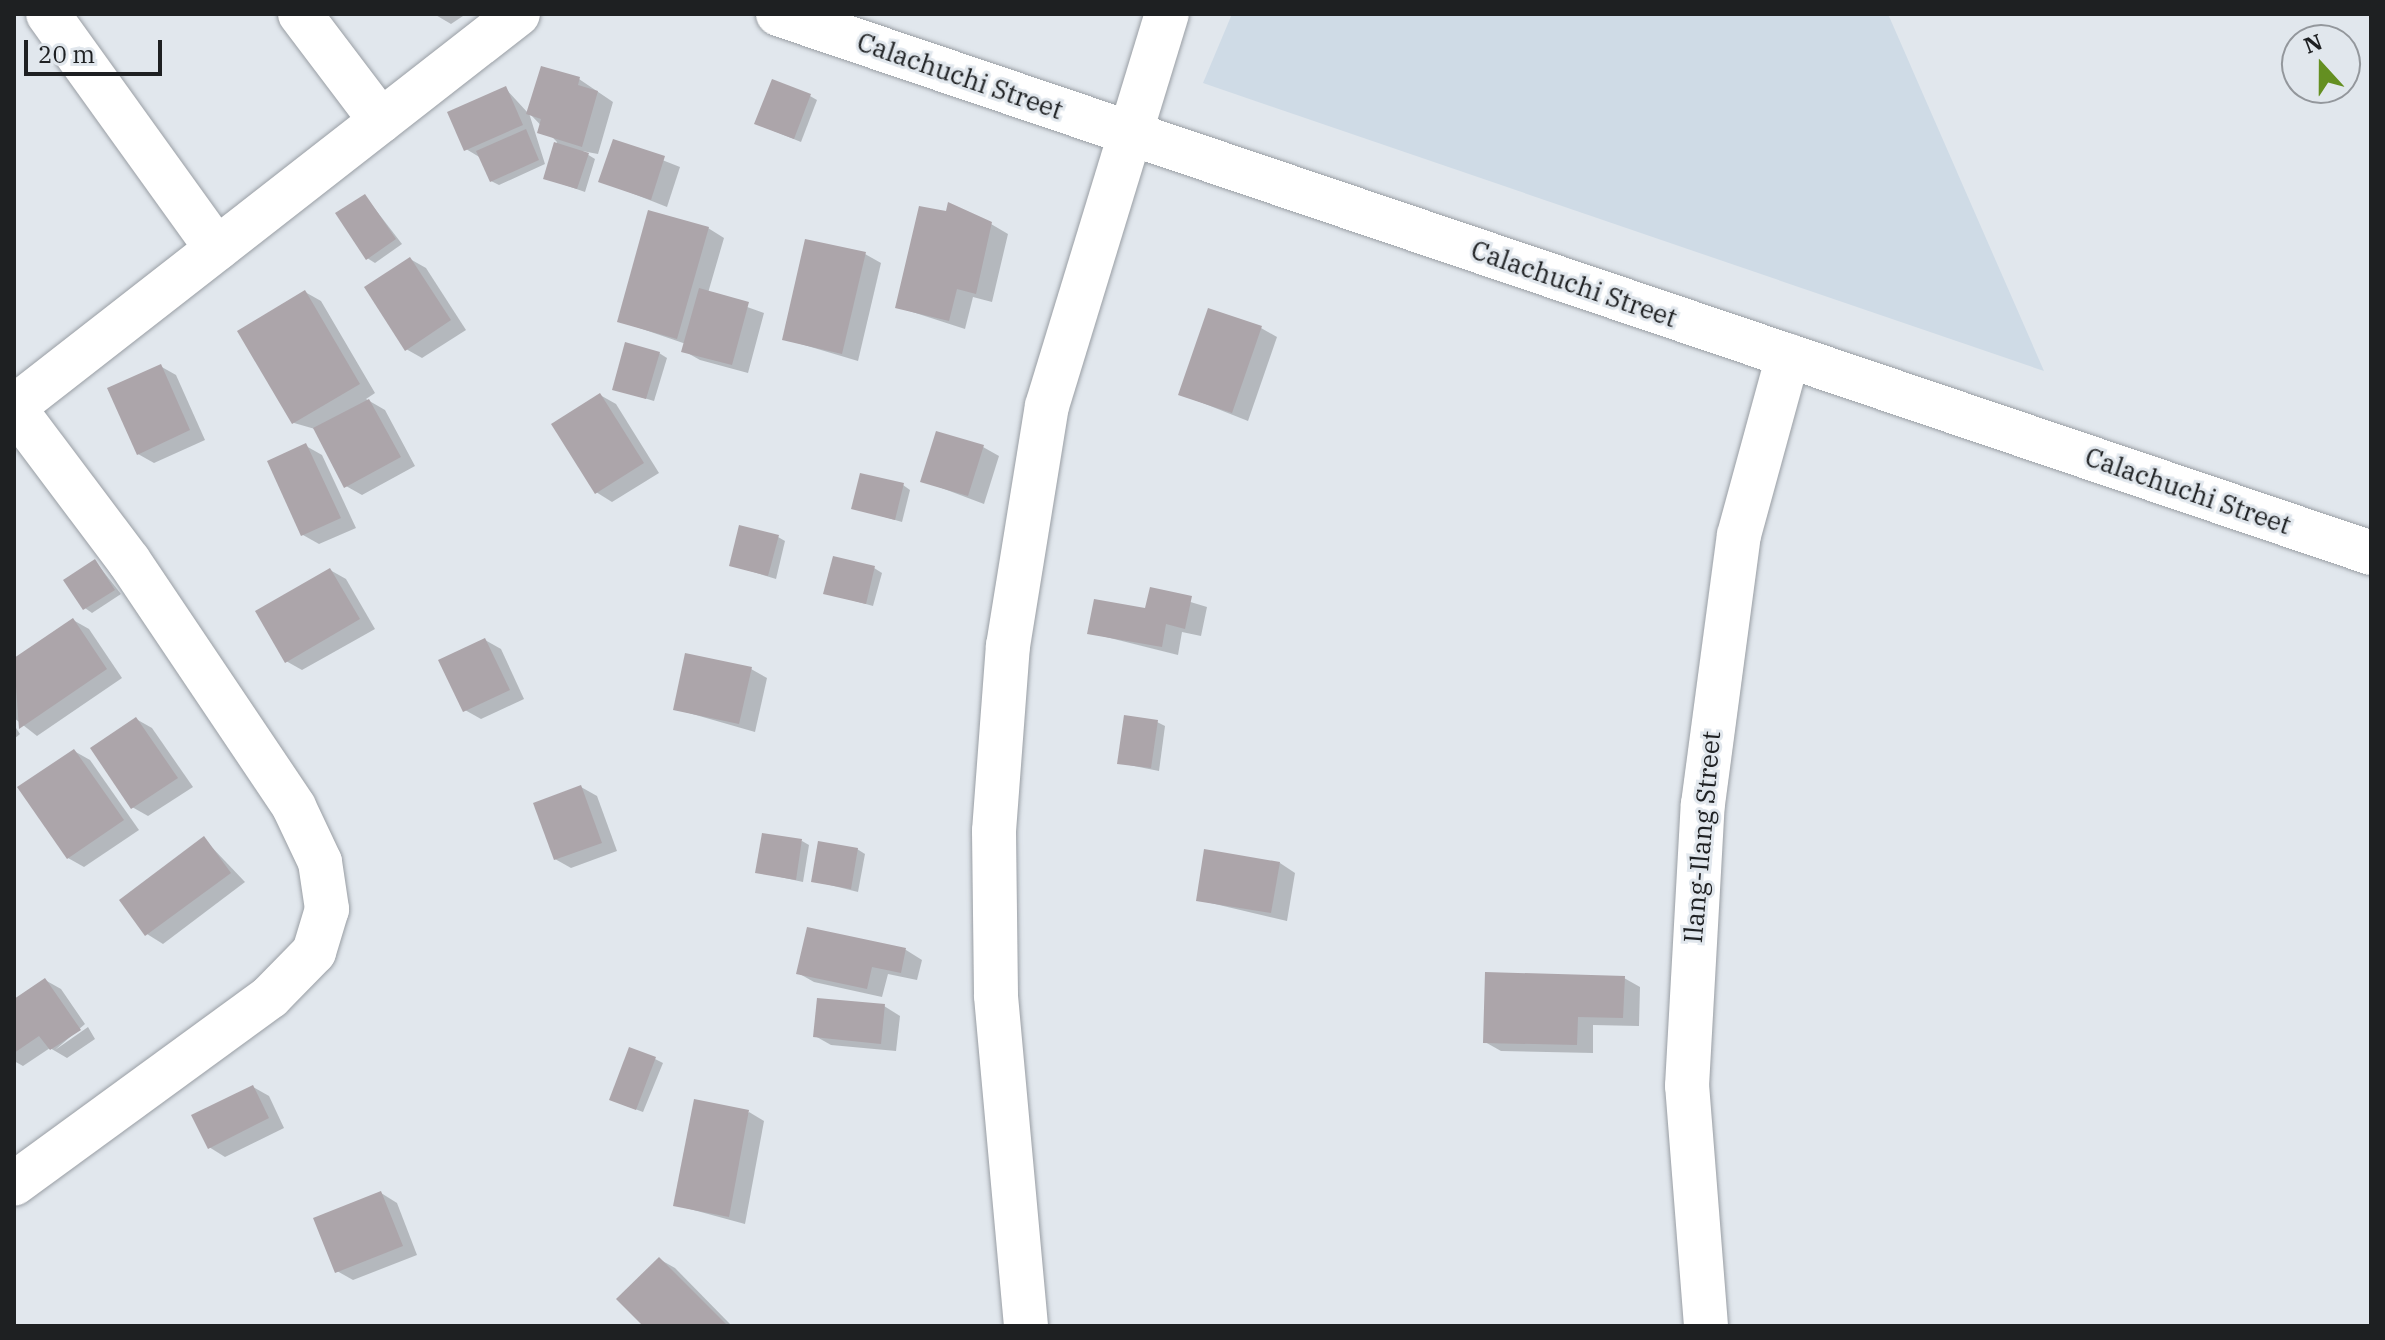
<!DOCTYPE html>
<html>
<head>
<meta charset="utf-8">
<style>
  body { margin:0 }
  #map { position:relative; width:2385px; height:1340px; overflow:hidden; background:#e1e7ed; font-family:"IBM Plex Serif",serif }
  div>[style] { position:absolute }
  .built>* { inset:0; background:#cfdbe6 }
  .shadow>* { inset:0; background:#0003 }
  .building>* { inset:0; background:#aca5aa }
  .roads { filter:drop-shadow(0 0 2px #999ea4) drop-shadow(0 0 2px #999ea4) }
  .minor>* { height:44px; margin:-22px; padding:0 22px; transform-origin:22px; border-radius:22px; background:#fff }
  span { translate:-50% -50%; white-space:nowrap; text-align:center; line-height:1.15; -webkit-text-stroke:6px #e1e7ed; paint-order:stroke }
  .street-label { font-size:26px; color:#1e2022 }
  .frame { position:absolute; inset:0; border:16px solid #1e2022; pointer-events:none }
  .north { position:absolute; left:2281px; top:24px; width:80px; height:80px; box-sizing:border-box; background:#e1e7ed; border:2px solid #93979c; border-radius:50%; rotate:339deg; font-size:22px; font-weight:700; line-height:32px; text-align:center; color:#1e2022 }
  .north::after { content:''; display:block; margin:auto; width:28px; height:36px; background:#648f21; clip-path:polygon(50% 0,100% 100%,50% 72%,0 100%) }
  .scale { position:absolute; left:24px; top:40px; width:138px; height:36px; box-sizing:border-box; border:4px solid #1e2022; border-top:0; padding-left:10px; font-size:24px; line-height:28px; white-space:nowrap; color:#1e2022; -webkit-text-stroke:6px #e1e7ed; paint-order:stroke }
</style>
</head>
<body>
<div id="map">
  <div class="built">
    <div style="clip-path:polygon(1232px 14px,1888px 14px,2044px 371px,1203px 83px)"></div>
  </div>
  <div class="shadow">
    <div style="clip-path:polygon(434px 14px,466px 14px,451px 24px)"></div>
    <div style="clip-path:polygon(579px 79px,613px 102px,598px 154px,582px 151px,595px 159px,585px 192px,545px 178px,557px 142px,529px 113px,545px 164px,499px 185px,491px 181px,481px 158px,466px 149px,506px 89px,528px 113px)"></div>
    <div style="clip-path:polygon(810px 96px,817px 100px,801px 142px,764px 127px)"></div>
    <div style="clip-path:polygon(614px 141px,680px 167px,667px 207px,601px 181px)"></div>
    <div style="clip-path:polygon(365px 196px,402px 244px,375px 263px,367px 258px)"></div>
    <div style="clip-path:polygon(991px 224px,1008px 234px,992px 302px,973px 297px,965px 329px,897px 307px)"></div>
    <div style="clip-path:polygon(708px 228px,724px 238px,708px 293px,764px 313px,748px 373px,700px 360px,684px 351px,686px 344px,619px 321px)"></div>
    <div style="clip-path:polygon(865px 254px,881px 263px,858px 361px,784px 339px)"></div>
    <div style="clip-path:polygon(410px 259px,426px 268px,466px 330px,422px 358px,406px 349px)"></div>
    <div style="clip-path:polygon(305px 292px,321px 301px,375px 393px,366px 399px,385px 410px,415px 466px,362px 495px,346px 486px,315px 429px,294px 423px)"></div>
    <div style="clip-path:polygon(1261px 328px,1277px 337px,1248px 421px,1180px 394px)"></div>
    <div style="clip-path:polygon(659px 353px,667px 358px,654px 401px,614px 389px)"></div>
    <div style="clip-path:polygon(160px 366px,176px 375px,205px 440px,154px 463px,138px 454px)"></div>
    <div style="clip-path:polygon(600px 395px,616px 404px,659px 473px,612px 502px,596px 492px)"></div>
    <div style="clip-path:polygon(306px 446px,322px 455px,356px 528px,319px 544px,303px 535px)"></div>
    <div style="clip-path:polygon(983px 447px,999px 456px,984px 504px,923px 481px)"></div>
    <div style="clip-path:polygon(903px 485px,910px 490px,902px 522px,854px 508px)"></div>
    <div style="clip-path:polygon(778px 537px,785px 541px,776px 579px,731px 565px)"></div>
    <div style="clip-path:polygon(95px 561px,121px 594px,92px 613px,85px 608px)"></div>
    <div style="clip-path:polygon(874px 568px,882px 573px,873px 606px,826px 593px)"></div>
    <div style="clip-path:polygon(330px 570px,346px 579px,375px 629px,302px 670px,286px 661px)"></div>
    <div style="clip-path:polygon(1151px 590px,1207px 607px,1201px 636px,1182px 632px,1178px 655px,1090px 633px,1147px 610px)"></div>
    <div style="clip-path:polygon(73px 620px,89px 629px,122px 678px,37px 736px,14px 718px,14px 660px)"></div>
    <div style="clip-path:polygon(485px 640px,501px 649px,524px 699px,481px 719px,465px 710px)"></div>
    <div style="clip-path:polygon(751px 669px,767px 678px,755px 732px,675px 709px)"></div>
    <div style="clip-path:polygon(136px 719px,152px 728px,193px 787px,148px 816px,132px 807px)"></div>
    <div style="clip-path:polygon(1157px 722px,1165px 726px,1159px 771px,1119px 763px)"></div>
    <div style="clip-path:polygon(14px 725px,20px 734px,14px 739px)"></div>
    <div style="clip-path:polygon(74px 751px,90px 760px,139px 830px,84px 867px,68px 858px)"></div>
    <div style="clip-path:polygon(581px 787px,597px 796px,617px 851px,571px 868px,555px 859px)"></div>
    <div style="clip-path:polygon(204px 839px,245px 882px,163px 944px,147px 934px)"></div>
    <div style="clip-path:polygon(802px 841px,809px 845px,803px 882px,757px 872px)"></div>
    <div style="clip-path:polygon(857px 849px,865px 854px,858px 892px,814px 881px)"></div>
    <div style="clip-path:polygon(1280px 863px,1295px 873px,1287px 921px,1198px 900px)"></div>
    <div style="clip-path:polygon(808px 929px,906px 950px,922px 960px,917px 980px,888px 974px,882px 997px,814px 982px,798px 973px)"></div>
    <div style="clip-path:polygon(1624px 978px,1640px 987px,1639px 1026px,1593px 1025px,1593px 1053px,1501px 1051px,1485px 1042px)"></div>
    <div style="clip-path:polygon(45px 980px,61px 989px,85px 1024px,55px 1050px,88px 1027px,95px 1039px,67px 1058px,50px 1048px,23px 1066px,14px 1061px,14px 1001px)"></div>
    <div style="clip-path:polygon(884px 1006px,900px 1016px,896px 1051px,831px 1045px,815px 1036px)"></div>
    <div style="clip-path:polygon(655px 1059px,663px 1063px,643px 1112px,619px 1103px)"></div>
    <div style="clip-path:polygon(253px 1087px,269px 1096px,284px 1128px,225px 1157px,209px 1147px)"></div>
    <div style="clip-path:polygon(749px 1112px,764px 1121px,745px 1224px,675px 1205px)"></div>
    <div style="clip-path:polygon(381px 1193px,397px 1203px,417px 1255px,353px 1280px,337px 1271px)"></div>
    <div style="clip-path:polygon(659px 1259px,675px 1268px,732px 1326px,646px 1326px)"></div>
  </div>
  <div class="building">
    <div style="clip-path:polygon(541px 66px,580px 77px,578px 85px,598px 91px,582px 147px,537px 133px,541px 119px,526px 114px)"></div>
    <div style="clip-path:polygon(772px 79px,811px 94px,794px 139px,754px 124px)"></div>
    <div style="clip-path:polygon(506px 86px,523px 125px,464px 151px,447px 112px)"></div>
    <div style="clip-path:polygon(526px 129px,539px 160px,490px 182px,476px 151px)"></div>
    <div style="clip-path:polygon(613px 139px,665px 156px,651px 200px,598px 182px)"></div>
    <div style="clip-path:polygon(554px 142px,589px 153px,577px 189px,543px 179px)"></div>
    <div style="clip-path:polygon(365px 194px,396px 239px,366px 260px,335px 213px)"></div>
    <div style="clip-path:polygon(948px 202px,992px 222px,976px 294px,957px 289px,949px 321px,895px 308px,919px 206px,946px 211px)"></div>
    <div style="clip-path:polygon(648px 210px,709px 227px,677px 339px,617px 322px)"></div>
    <div style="clip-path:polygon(805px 239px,866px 252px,842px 354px,782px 340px)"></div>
    <div style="clip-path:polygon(410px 257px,451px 320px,405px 351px,364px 287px)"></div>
    <div style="clip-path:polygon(699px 288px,749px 302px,732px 365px,681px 352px)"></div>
    <div style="clip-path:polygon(305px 290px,360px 384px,292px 424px,237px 331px)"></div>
    <div style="clip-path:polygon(1208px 308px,1262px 326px,1232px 413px,1178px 395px)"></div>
    <div style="clip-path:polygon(625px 342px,660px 352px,646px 399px,612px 390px)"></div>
    <div style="clip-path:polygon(161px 364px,190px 430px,137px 455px,107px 388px)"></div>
    <div style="clip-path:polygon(600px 393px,644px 463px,595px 494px,551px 424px)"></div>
    <div style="clip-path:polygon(369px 399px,401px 457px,344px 488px,313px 428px)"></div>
    <div style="clip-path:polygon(936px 431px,984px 445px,968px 496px,920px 482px)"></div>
    <div style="clip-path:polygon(306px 443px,341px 518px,301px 536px,267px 461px)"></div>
    <div style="clip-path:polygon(860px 473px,904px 483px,895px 520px,851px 509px)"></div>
    <div style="clip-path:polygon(739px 525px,779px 535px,768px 576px,729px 566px)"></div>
    <div style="clip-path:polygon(833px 556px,875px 566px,866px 604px,823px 594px)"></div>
    <div style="clip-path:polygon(95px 559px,115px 590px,83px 610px,63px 580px)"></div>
    <div style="clip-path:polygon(330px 568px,360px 619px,285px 663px,255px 611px)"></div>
    <div style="clip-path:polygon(1150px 587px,1192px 596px,1185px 629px,1166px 624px,1162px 647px,1087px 634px,1094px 599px,1145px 608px)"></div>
    <div style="clip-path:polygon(73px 618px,107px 669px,19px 729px,14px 658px)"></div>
    <div style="clip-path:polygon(485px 638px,510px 690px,463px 712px,438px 660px)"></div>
    <div style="clip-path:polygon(685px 653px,752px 667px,739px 724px,673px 710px)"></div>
    <div style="clip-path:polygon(1124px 715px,1158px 720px,1151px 768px,1117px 764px)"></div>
    <div style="clip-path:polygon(136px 717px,178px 778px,131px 809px,90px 748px)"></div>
    <div style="clip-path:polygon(74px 749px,124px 820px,67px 859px,17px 787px)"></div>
    <div style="clip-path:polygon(581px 785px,602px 843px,554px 860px,533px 803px)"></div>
    <div style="clip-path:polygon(762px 833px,802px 839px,796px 880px,755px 873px)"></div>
    <div style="clip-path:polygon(204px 836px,231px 873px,145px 936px,119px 900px)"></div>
    <div style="clip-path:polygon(818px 841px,858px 848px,851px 889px,811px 882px)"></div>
    <div style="clip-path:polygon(1204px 849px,1280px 862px,1271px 913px,1196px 901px)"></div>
    <div style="clip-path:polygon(807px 927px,906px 948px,901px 973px,872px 967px,867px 989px,796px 974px)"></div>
    <div style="clip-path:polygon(1485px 972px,1625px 976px,1623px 1018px,1578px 1017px,1577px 1045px,1483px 1043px)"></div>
    <div style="clip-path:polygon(45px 978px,81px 1030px,50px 1050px,39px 1036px,14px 1053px,14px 999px)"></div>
    <div style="clip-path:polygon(817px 998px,885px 1004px,881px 1044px,813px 1037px)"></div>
    <div style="clip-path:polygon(629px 1047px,656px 1057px,636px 1110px,609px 1100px)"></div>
    <div style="clip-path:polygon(253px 1085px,269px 1118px,208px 1149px,191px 1115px)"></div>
    <div style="clip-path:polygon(694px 1099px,749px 1110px,729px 1217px,673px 1206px)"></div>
    <div style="clip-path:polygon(381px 1191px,403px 1246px,335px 1273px,313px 1218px)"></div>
    <div style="clip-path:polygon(659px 1257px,728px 1326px,643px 1326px,616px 1299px)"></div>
  </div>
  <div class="roads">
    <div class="minor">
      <div style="left:48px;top:14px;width:289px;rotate:54.3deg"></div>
      <div style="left:300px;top:14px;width:134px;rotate:52.9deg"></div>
      <div style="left:778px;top:14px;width:1682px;rotate:18.69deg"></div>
      <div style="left:14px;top:407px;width:639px;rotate:-37.95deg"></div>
      <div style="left:14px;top:408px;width:191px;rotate:53.1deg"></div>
      <div style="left:129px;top:561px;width:296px;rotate:56.1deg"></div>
      <div style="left:294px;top:807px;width:61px;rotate:64.7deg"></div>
      <div style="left:320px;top:862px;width:48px;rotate:81.5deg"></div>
      <div style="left:327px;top:909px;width:45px;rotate:106.8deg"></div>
      <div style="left:314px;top:952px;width:63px;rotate:134.4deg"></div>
      <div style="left:270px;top:997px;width:317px;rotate:143.9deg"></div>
      <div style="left:1026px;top:1326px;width:332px;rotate:-95.2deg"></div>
      <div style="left:996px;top:995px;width:164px;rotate:-90.7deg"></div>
      <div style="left:994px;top:831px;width:186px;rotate:-85.7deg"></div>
      <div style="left:1008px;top:646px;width:243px;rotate:-80.8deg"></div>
      <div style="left:1047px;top:406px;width:410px;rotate:-73deg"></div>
      <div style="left:1706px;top:1326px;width:241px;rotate:-94.5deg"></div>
      <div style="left:1687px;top:1086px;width:282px;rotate:-86.8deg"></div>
      <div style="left:1703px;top:804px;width:271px;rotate:-82.4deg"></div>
      <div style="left:1739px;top:535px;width:186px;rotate:-74.7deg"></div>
    </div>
  </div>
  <div class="street-label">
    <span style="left:960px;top:76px;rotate:19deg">Calachuchi Street</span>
    <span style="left:1574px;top:284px;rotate:19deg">Calachuchi Street</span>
    <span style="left:2188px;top:491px;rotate:19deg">Calachuchi Street</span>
    <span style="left:1702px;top:837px;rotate:-85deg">Ilang-Ilang Street</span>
  </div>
  <div class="frame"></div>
  <div class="north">N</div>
  <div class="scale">20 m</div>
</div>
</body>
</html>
